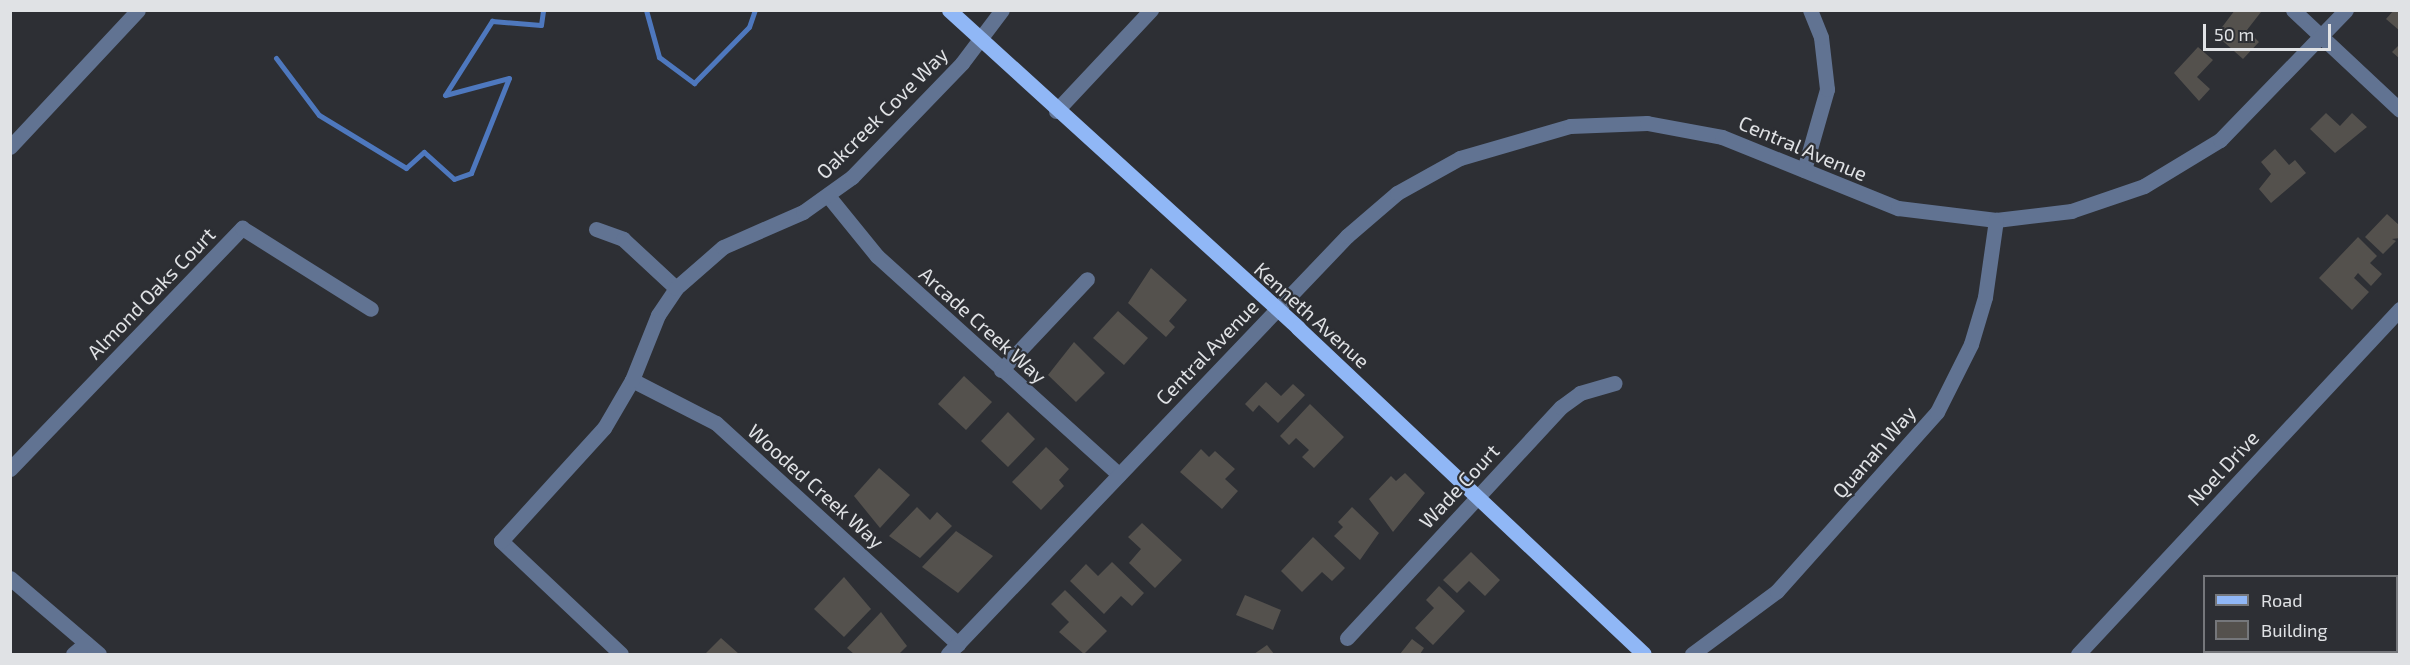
<!DOCTYPE html>
<html>
<head>
<meta charset="utf-8">
<style>
  body { margin:0 }
  #map { position:relative; width:2410px; height:665px; overflow:hidden; background:#2d2f34; font-family:"Exo 2",sans-serif }
  div>[style] { position:absolute }
  .stream>* { height:5px; margin:-2.5px; padding:0 2.5px; transform-origin:2.5px; border-radius:2.5px; background:#4e78be }
  .building>* { inset:0; background:#54514d }
  .minor>* { height:15px; margin:-7.5px; padding:0 7.5px; transform-origin:7.5px; border-radius:7.5px; background:#617392 }
  .major>* { height:15px; margin:-7.5px; padding:0 7.5px; transform-origin:7.5px; border-radius:7.5px; background:#90b7f6 }
  span { translate:-50% -50%; white-space:nowrap; text-align:center; line-height:1.15; -webkit-text-stroke:4.5px #2d2f34; paint-order:stroke }
  .street-label { font-size:20px; color:#e0e2e5 }
  .frame { position:absolute; inset:0; border:12px solid #e0e2e5; pointer-events:none }
  .legend { position:absolute; left:2203px; top:575px; width:195px; height:78px; box-sizing:border-box; background:#2d2f34; border:2px solid #75777b; margin:0; padding:8px 10px; list-style:none; font-size:18px; color:#e0e2e5 }
  .legend li { display:flex; align-items:center; gap:12px; height:30px }
  .legend b { width:30px; border:2px solid #75777b }
  .scale { position:absolute; left:2203px; top:24px; width:128px; height:27px; box-sizing:border-box; border:3px solid #e0e2e5; border-top:0; padding-left:8px; font-size:18px; line-height:21px; white-space:nowrap; color:#e0e2e5; -webkit-text-stroke:4px #2d2f34; paint-order:stroke }
</style>
</head>
<body>
<div id="map">
  <div class="stream">
    <div style="left:646px;top:10px;width:49px;rotate:74.5deg"></div>
    <div style="left:659px;top:57px;width:44px;rotate:36.6deg"></div>
    <div style="left:694px;top:83px;width:78px;rotate:-45.5deg"></div>
    <div style="left:749px;top:27px;width:18px;rotate:-71deg"></div>
    <div style="left:276px;top:58px;width:71px;rotate:53deg"></div>
    <div style="left:319px;top:115px;width:102px;rotate:31.3deg"></div>
    <div style="left:406px;top:168px;width:24px;rotate:-42deg"></div>
    <div style="left:424px;top:152px;width:40px;rotate:42deg"></div>
    <div style="left:454px;top:179px;width:18px;rotate:-19deg"></div>
    <div style="left:471px;top:173px;width:102px;rotate:-68.2deg"></div>
    <div style="left:509px;top:78px;width:66px;rotate:165.1deg"></div>
    <div style="left:445px;top:95px;width:88px;rotate:-57.6deg"></div>
    <div style="left:492px;top:21px;width:49px;rotate:4.7deg"></div>
    <div style="left:541px;top:25px;width:15px;rotate:-82deg"></div>
  </div>
  <div class="building">
    <div style="clip-path:polygon(2235px 10px,2261px 12px,2247px 30px,2259px 42px,2243px 59px,2216px 35px)"></div>
    <div style="clip-path:polygon(2394px 10px,2400px 10px,2400px 31px,2386px 19px)"></div>
    <div style="clip-path:polygon(2400px 44px,2400px 59px,2392px 52px)"></div>
    <div style="clip-path:polygon(2198px 47px,2213px 60px,2197px 77px,2210px 89px,2199px 101px,2174px 73px)"></div>
    <div style="clip-path:polygon(2326px 113px,2340px 126px,2352px 113px,2367px 127px,2335px 153px,2310px 129px)"></div>
    <div style="clip-path:polygon(2275px 149px,2289px 165px,2295px 160px,2306px 173px,2271px 203px,2259px 189px,2271px 174px,2261px 162px)"></div>
    <div style="clip-path:polygon(2387px 214px,2400px 226px,2400px 238px,2392px 239px,2396px 241px,2383px 254px,2365px 237px)"></div>
    <div style="clip-path:polygon(2358px 237px,2377px 256px,2370px 263px,2382px 274px,2371px 286px,2358px 273px,2354px 278px,2369px 292px,2352px 310px,2319px 278px)"></div>
    <div style="clip-path:polygon(1151px 268px,1187px 300px,1169px 321px,1175px 327px,1166px 337px,1128px 303px)"></div>
    <div style="clip-path:polygon(1118px 311px,1148px 338px,1124px 365px,1093px 338px)"></div>
    <div style="clip-path:polygon(1074px 342px,1105px 373px,1076px 402px,1048px 375px)"></div>
    <div style="clip-path:polygon(964px 376px,992px 402px,966px 430px,938px 404px)"></div>
    <div style="clip-path:polygon(1266px 382px,1281px 396px,1293px 384px,1305px 395px,1278px 423px,1259px 405px,1253px 412px,1245px 404px)"></div>
    <div style="clip-path:polygon(1310px 404px,1344px 437px,1314px 468px,1302px 457px,1309px 450px,1296px 438px,1289px 445px,1280px 436px)"></div>
    <div style="clip-path:polygon(1008px 412px,1035px 439px,1008px 467px,981px 441px)"></div>
    <div style="clip-path:polygon(1046px 447px,1069px 469px,1059px 480px,1064px 486px,1041px 510px,1012px 482px)"></div>
    <div style="clip-path:polygon(1201px 449px,1209px 457px,1215px 451px,1235px 469px,1225px 479px,1238px 491px,1222px 509px,1180px 472px)"></div>
    <div style="clip-path:polygon(879px 468px,910px 495px,880px 528px,854px 496px)"></div>
    <div style="clip-path:polygon(1405px 473px,1425px 493px,1393px 532px,1369px 499px,1391px 476px,1396px 481px)"></div>
    <div style="clip-path:polygon(917px 507px,930px 520px,937px 512px,952px 526px,920px 558px,889px 536px)"></div>
    <div style="clip-path:polygon(1352px 507px,1379px 533px,1360px 560px,1334px 536px,1343px 527px,1338px 522px)"></div>
    <div style="clip-path:polygon(1142px 523px,1182px 560px,1155px 588px,1129px 563px,1141px 549px,1128px 537px)"></div>
    <div style="clip-path:polygon(956px 531px,993px 556px,958px 593px,922px 567px)"></div>
    <div style="clip-path:polygon(1313px 537px,1345px 568px,1332px 581px,1322px 572px,1302px 592px,1281px 571px)"></div>
    <div style="clip-path:polygon(1471px 552px,1500px 580px,1485px 596px,1469px 581px,1457px 593px,1443px 580px)"></div>
    <div style="clip-path:polygon(1112px 562px,1144px 593px,1132px 606px,1121px 596px,1104px 614px,1070px 581px,1086px 564px,1098px 576px)"></div>
    <div style="clip-path:polygon(844px 577px,871px 609px,844px 637px,814px 609px)"></div>
    <div style="clip-path:polygon(1439px 586px,1465px 611px,1433px 645px,1415px 628px,1434px 608px,1426px 600px)"></div>
    <div style="clip-path:polygon(1065px 590px,1107px 631px,1084px 654px,1059px 632px,1069px 622px,1051px 604px)"></div>
    <div style="clip-path:polygon(1245px 595px,1281px 610px,1273px 630px,1236px 615px)"></div>
    <div style="clip-path:polygon(881px 612px,907px 646px,899px 654px,854px 654px,847px 648px)"></div>
    <div style="clip-path:polygon(721px 638px,739px 654px,705px 654px)"></div>
    <div style="clip-path:polygon(1412px 639px,1424px 648px,1420px 654px,1400px 654px)"></div>
    <div style="clip-path:polygon(1267px 645px,1274px 654px,1254px 654px)"></div>
  </div>
  <div class="minor">
    <div style="left:2293px;top:10px;width:146px;rotate:43.1deg"></div>
    <div style="left:1056px;top:111px;width:139px;rotate:-46.8deg"></div>
    <div style="left:10px;top:147px;width:187px;rotate:-46.9deg"></div>
    <div style="left:1804px;top:170px;width:84px;rotate:-74.1deg"></div>
    <div style="left:1827px;top:89px;width:52px;rotate:-96.6deg"></div>
    <div style="left:1821px;top:37px;width:29px;rotate:-112deg"></div>
    <div style="left:829px;top:197px;width:76px;rotate:50.9deg"></div>
    <div style="left:877px;top:256px;width:326px;rotate:42.1deg"></div>
    <div style="left:596px;top:229px;width:29px;rotate:20deg"></div>
    <div style="left:623px;top:239px;width:72px;rotate:42.8deg"></div>
    <div style="left:1001px;top:370px;width:125px;rotate:-46.6deg"></div>
    <div style="left:632px;top:380px;width:94px;rotate:27.1deg"></div>
    <div style="left:716px;top:423px;width:328px;rotate:42.4deg"></div>
    <div style="left:10px;top:469px;width:335px;rotate:-46.1deg"></div>
    <div style="left:242px;top:228px;width:152px;rotate:32.1deg"></div>
    <div style="left:10px;top:578px;width:117px;rotate:40.5deg"></div>
    <div style="left:1347px;top:638px;width:315px;rotate:-47.2deg"></div>
    <div style="left:1561px;top:407px;width:24px;rotate:-36deg"></div>
    <div style="left:1580px;top:393px;width:36px;rotate:-16deg"></div>
    <div style="left:73px;top:654px;width:17px;rotate:-40deg"></div>
    <div style="left:621px;top:654px;width:165px;rotate:-136.7deg"></div>
    <div style="left:501px;top:541px;width:153px;rotate:-47.7deg"></div>
    <div style="left:604px;top:428px;width:56px;rotate:-59.7deg"></div>
    <div style="left:632px;top:380px;width:70px;rotate:-68.2deg"></div>
    <div style="left:658px;top:315px;width:32px;rotate:-56deg"></div>
    <div style="left:676px;top:288px;width:62px;rotate:-41.1deg"></div>
    <div style="left:723px;top:247px;width:87px;rotate:-23.6deg"></div>
    <div style="left:803px;top:212px;width:60px;rotate:-35.5deg"></div>
    <div style="left:852px;top:177px;width:158px;rotate:-46deg"></div>
    <div style="left:962px;top:63px;width:66px;rotate:-53deg"></div>
    <div style="left:948px;top:654px;width:578px;rotate:-46.33deg"></div>
    <div style="left:1347px;top:236px;width:66px;rotate:-40.7deg"></div>
    <div style="left:1397px;top:193px;width:72px;rotate:-29.1deg"></div>
    <div style="left:1460px;top:158px;width:115px;rotate:-16.2deg"></div>
    <div style="left:1570px;top:126px;width:77px;rotate:-2.2deg"></div>
    <div style="left:1647px;top:123px;width:76px;rotate:10.6deg"></div>
    <div style="left:1722px;top:137px;width:190px;rotate:22deg"></div>
    <div style="left:1898px;top:208px;width:99px;rotate:7deg"></div>
    <div style="left:1996px;top:220px;width:76px;rotate:-6.8deg"></div>
    <div style="left:2071px;top:211px;width:77px;rotate:-18.9deg"></div>
    <div style="left:2144px;top:186px;width:89px;rotate:-31.2deg"></div>
    <div style="left:2220px;top:140px;width:181px;rotate:-45.9deg"></div>
    <div style="left:1692px;top:654px;width:106px;rotate:-36.5deg"></div>
    <div style="left:1777px;top:591px;width:240px;rotate:-48.2deg"></div>
    <div style="left:1937px;top:412px;width:76px;rotate:-63.4deg"></div>
    <div style="left:1971px;top:344px;width:49px;rotate:-73.4deg"></div>
    <div style="left:1985px;top:297px;width:78px;rotate:-81.9deg"></div>
    <div style="left:2078px;top:654px;width:472px;rotate:-47deg"></div>
  </div>
  <div class="major">
    <div style="left:949px;top:10px;width:472px;rotate:42.3deg"></div>
    <div style="left:1298px;top:328px;width:475px;rotate:43.3deg"></div>
  </div>
  <div class="street-label">
    <span style="left:882px;top:113px;rotate:-45deg">Oakcreek Cove Way</span>
    <span style="left:1803px;top:148px;rotate:23deg">Central Avenue</span>
    <span style="left:151px;top:293px;rotate:-46deg">Almond Oaks Court</span>
    <span style="left:1312px;top:315px;rotate:42deg">Kenneth Avenue</span>
    <span style="left:983px;top:325px;rotate:42deg">Arcade Creek Way</span>
    <span style="left:1207px;top:352px;rotate:-46deg">Central Avenue</span>
    <span style="left:1874px;top:452px;rotate:-49deg">Quanah Way</span>
    <span style="left:2223px;top:468px;rotate:-47deg">Noel Drive</span>
    <span style="left:816px;top:486px;rotate:42deg">Wooded Creek Way</span>
    <span style="left:1459px;top:486px;rotate:-47deg">Wade Court</span>
  </div>
  <div class="frame"></div>
  <ul class="legend">
  <li><b style="height:8px;background:#90b7f6"></b>Road</li>
  <li><b style="height:16px;background:#54514d"></b>Building</li>
  </ul>
  <div class="scale">50 m</div>
</div>
</body>
</html>
